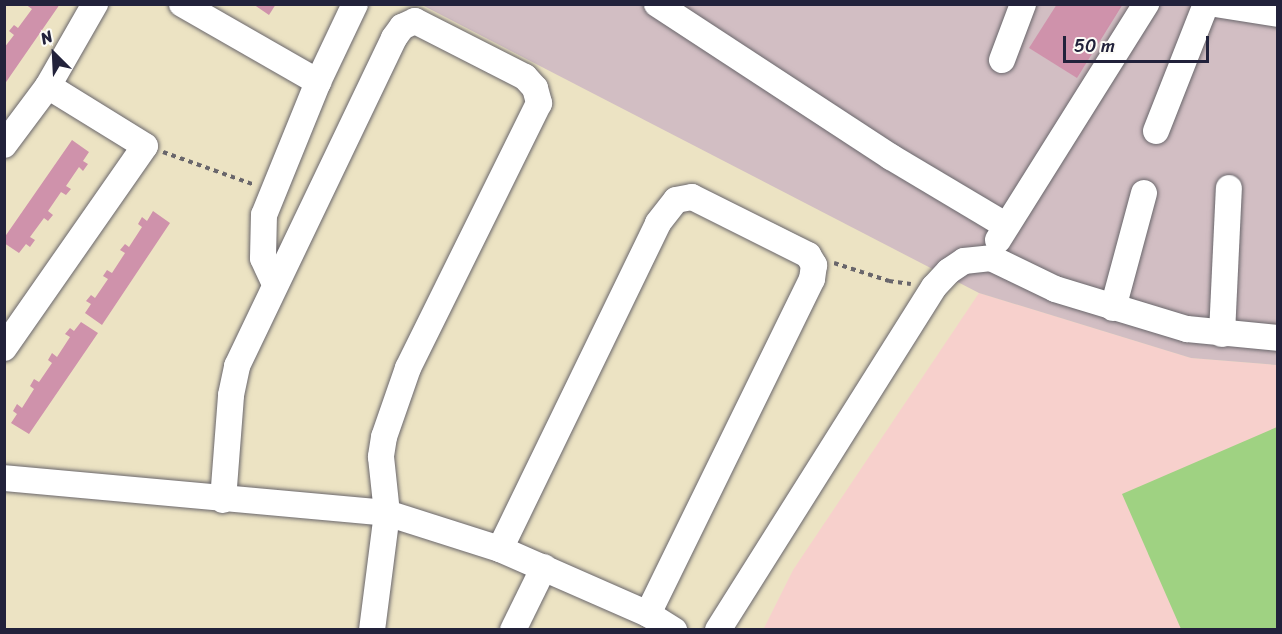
<!DOCTYPE html>
<html>
<head>
<meta charset="utf-8">
<style>
  body { margin:0 }
  #map { position:relative; width:1282px; height:634px; overflow:hidden; background:#ece3c3; font-family:Sriracha,sans-serif }
  div>[style] { position:absolute }
  .built>* { inset:0; background:#f7d0cc }
  .industrial>* { inset:0; background:#d2bec3 }
  .green>* { inset:0; background:#9fd282 }
  .building>* { inset:0; background:#cf92ab }
  .path>* { height:4px; margin-top:-2px; transform-origin:0; background:repeating-linear-gradient(90deg,#69666b 0 4.5px,transparent 0 9px) }
  .roads { filter:drop-shadow(0 0 2px #69666b) drop-shadow(0 0 2px #69666b) }
  .minor>* { height:26px; margin:-13px; padding:0 13px; transform-origin:13px; border-radius:13px; background:#fff }
  span { translate:-50% -50%; white-space:nowrap; text-align:center; line-height:1.15; -webkit-text-stroke:6px #fdfcf7; paint-order:stroke }
  .frame { position:absolute; inset:0; border:6px solid #22223b; pointer-events:none }
  .north { position:absolute; left:24px; top:24px; width:60px; height:60px; -webkit-text-stroke:4px #fdfcf7; paint-order:stroke; rotate:336deg; font-size:16px; font-weight:700; line-height:24px; text-align:center; color:#22223b }
  .north::after { content:''; display:block; margin:auto; width:21px; height:27px; background:#22223b; clip-path:polygon(50% 0,100% 100%,50% 72%,0 100%) }
  .scale { position:absolute; left:1063px; top:36px; width:146px; height:27px; box-sizing:border-box; border:3px solid #22223b; border-top:0; padding-left:8px; font-size:18px; line-height:21px; white-space:nowrap; color:#22223b; -webkit-text-stroke:4px #fdfcf7; paint-order:stroke }
</style>
</head>
<body>
<div id="map">
  <div class="built">
    <div style="clip-path:polygon(979px 293px,1191px 358px,1277px 365px,1277px 629px,763px 630px,793px 570px)"></div>
  </div>
  <div class="industrial">
    <div style="clip-path:polygon(422px 5px,1277px 5px,1277px 365px,1191px 358px,979px 293px)"></div>
  </div>
  <div class="green">
    <div style="clip-path:polygon(1277px 427px,1277px 629px,1181px 629px,1122px 494px)"></div>
  </div>
  <div class="building">
    <div style="clip-path:polygon(25px 4px,60px 4px,4px 85px,4px 48px,14px 35px,9px 31px,14px 25px,18px 28px,32px 9px)"></div>
    <div style="clip-path:polygon(253px 4px,276px 4px,269px 15px)"></div>
    <div style="clip-path:polygon(1057px 4px,1123px 4px,1077px 78px,1029px 48px)"></div>
    <div style="clip-path:polygon(72px 140px,89px 152px,83px 161px,88px 164px,83px 171px,79px 167px,66px 186px,71px 189px,66px 195px,61px 192px,48px 211px,53px 215px,48px 221px,44px 218px,30px 237px,35px 240px,30px 247px,26px 244px,19px 253px,4px 243px,4px 238px)"></div>
    <div style="clip-path:polygon(153px 211px,170px 223px,102px 325px,85px 313px,91px 304px,86px 301px,91px 295px,95px 298px,108px 279px,103px 276px,107px 270px,112px 273px,125px 253px,120px 250px,125px 244px,129px 247px,142px 227px,138px 224px,142px 217px,147px 221px)"></div>
    <div style="clip-path:polygon(81px 322px,98px 333px,29px 434px,11px 423px,17px 414px,13px 411px,17px 404px,22px 408px,34px 389px,30px 386px,34px 379px,39px 382px,52px 363px,48px 360px,52px 353px,57px 357px,70px 337px,65px 334px,70px 328px,74px 331px)"></div>
  </div>
  <div class="path">
    <div style="left:163px;top:152px;width:98px;rotate:19.7deg"></div>
    <div style="left:834px;top:263px;width:58px;rotate:18.1deg"></div>
    <div style="left:889px;top:281px;width:22px;rotate:8deg"></div>
  </div>
  <div class="roads">
    <div class="minor">
      <div style="left:182px;top:4px;width:157px;rotate:29.8deg"></div>
      <div style="left:657px;top:4px;width:280px;rotate:33.2deg"></div>
      <div style="left:891px;top:157px;width:133px;rotate:30.8deg"></div>
      <div style="left:1215px;top:4px;width:64px;rotate:9deg"></div>
      <div style="left:1002px;top:60px;width:60px;rotate:-69.4deg"></div>
      <div style="left:1156px;top:131px;width:136px;rotate:-68.5deg"></div>
      <div style="left:4px;top:145px;width:74px;rotate:-53.3deg"></div>
      <div style="left:48px;top:86px;width:95px;rotate:-60.2deg"></div>
      <div style="left:998px;top:240px;width:279px;rotate:-57.9deg"></div>
      <div style="left:274px;top:282px;width:26px;rotate:-115deg"></div>
      <div style="left:263px;top:258px;width:43px;rotate:-88.7deg"></div>
      <div style="left:264px;top:215px;width:144px;rotate:-67.9deg"></div>
      <div style="left:318px;top:82px;width:86px;rotate:-64.6deg"></div>
      <div style="left:1113px;top:308px;width:119px;rotate:-74.9deg"></div>
      <div style="left:1222px;top:334px;width:146px;rotate:-87.3deg"></div>
      <div style="left:4px;top:348px;width:246px;rotate:-55.1deg"></div>
      <div style="left:145px;top:146px;width:114px;rotate:-148.3deg"></div>
      <div style="left:4px;top:478px;width:385px;rotate:5.2deg"></div>
      <div style="left:387px;top:513px;width:119px;rotate:17.7deg"></div>
      <div style="left:500px;top:549px;width:162px;rotate:23.7deg"></div>
      <div style="left:648px;top:614px;width:31px;rotate:32deg"></div>
      <div style="left:223px;top:500px;width:105px;rotate:-85.6deg"></div>
      <div style="left:231px;top:395px;width:30px;rotate:-78deg"></div>
      <div style="left:237px;top:366px;width:364px;rotate:-64.4deg"></div>
      <div style="left:394px;top:38px;width:14px;rotate:-54deg"></div>
      <div style="left:402px;top:27px;width:14px;rotate:-25deg"></div>
      <div style="left:415px;top:21px;width:123px;rotate:27deg"></div>
      <div style="left:525px;top:77px;width:15px;rotate:48deg"></div>
      <div style="left:535px;top:88px;width:16px;rotate:75deg"></div>
      <div style="left:539px;top:103px;width:296px;rotate:116.3deg"></div>
      <div style="left:408px;top:368px;width:73px;rotate:109.2deg"></div>
      <div style="left:384px;top:437px;width:20px;rotate:99deg"></div>
      <div style="left:381px;top:457px;width:56px;rotate:83.9deg"></div>
      <div style="left:387px;top:513px;width:118px;rotate:97.3deg"></div>
      <div style="left:500px;top:549px;width:362px;rotate:-64.1deg"></div>
      <div style="left:658px;top:223px;width:29px;rotate:-52deg"></div>
      <div style="left:676px;top:200px;width:16px;rotate:-11deg"></div>
      <div style="left:692px;top:197px;width:130px;rotate:26.6deg"></div>
      <div style="left:808px;top:255px;width:12px;rotate:59deg"></div>
      <div style="left:814px;top:265px;width:14px;rotate:98deg"></div>
      <div style="left:812px;top:279px;width:373px;rotate:116.1deg"></div>
      <div style="left:513px;top:630px;width:70px;rotate:-63.8deg"></div>
      <div style="left:718px;top:630px;width:405px;rotate:-57.8deg"></div>
      <div style="left:934px;top:287px;width:22px;rotate:-47deg"></div>
      <div style="left:949px;top:271px;width:18px;rotate:-34deg"></div>
      <div style="left:964px;top:261px;width:27px;rotate:-6deg"></div>
      <div style="left:991px;top:258px;width:71px;rotate:25.8deg"></div>
      <div style="left:1055px;top:289px;width:138px;rotate:16.9deg"></div>
      <div style="left:1187px;top:329px;width:91px;rotate:5.6deg"></div>
    </div>
  </div>
  <div class="frame"></div>
  <div class="north">N</div>
  <div class="scale">50 m</div>
</div>
</body>
</html>
